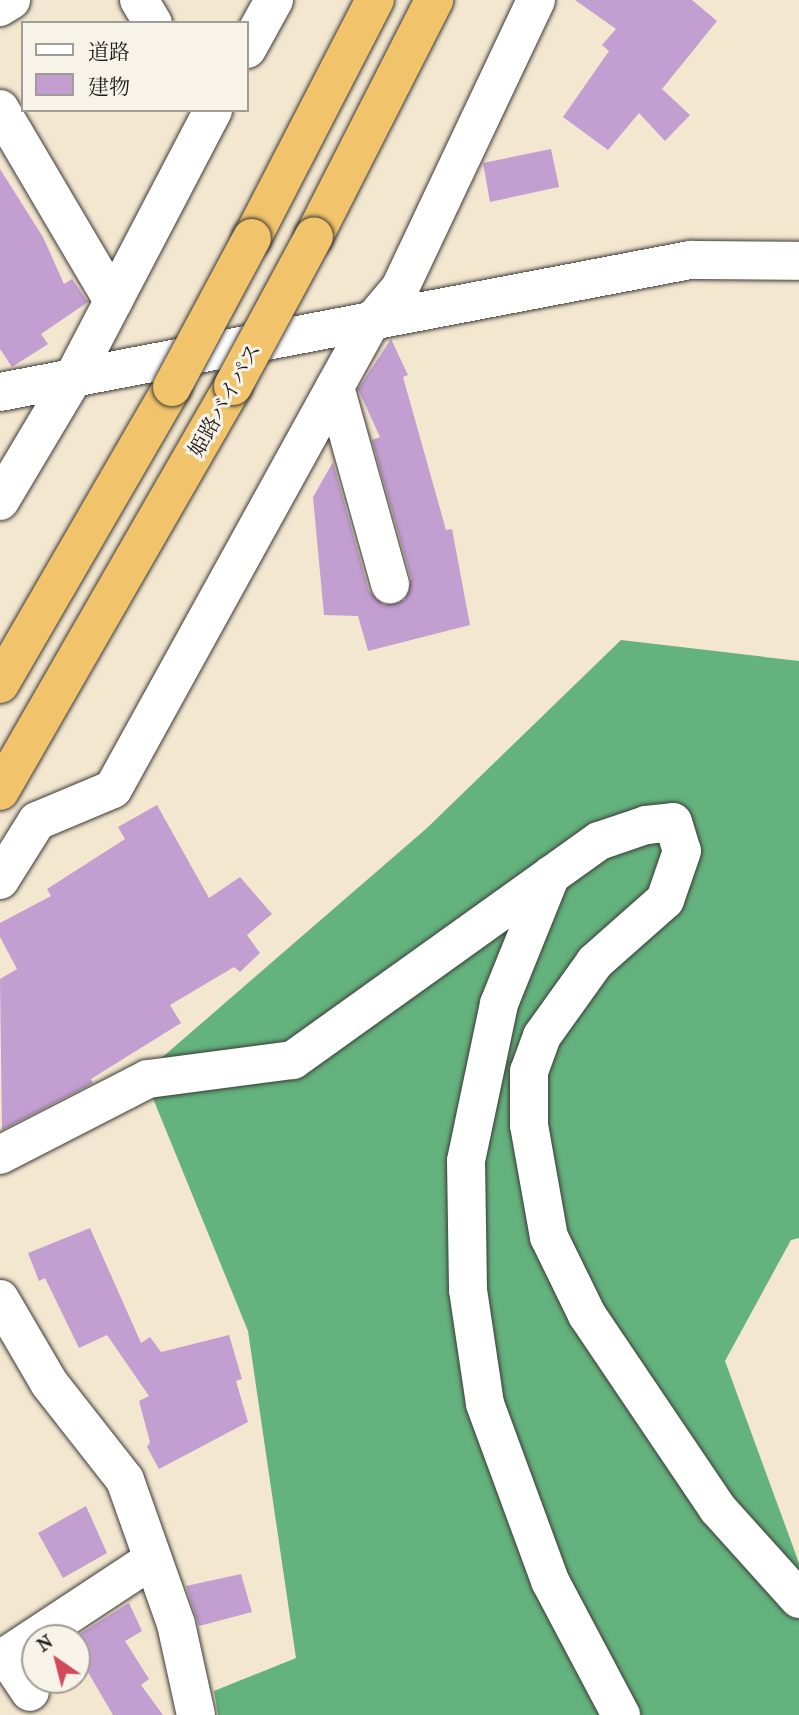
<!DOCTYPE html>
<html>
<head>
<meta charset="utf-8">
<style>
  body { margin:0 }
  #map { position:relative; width:799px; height:1715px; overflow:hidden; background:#f3e7d0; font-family:"IM FELL French Canon","Noto Serif JP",serif }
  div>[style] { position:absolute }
  .forest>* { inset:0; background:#64b27d }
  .building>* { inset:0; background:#c39ed0 }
  .roads { filter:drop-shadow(0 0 2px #3c3a37) drop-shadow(0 0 2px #3c3a37) }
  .minor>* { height:38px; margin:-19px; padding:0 19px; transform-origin:19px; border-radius:19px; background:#fff }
  .motorway>* { height:38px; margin:-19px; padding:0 19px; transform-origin:19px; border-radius:19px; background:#f1c36a }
  .bridges { filter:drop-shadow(0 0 2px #3c3a37) drop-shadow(0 0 2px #3c3a37) }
  .motorway-bridge>* { height:38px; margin:-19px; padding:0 19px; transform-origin:19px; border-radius:19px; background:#f1c36a }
  span { translate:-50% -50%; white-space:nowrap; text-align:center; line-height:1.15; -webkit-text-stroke:6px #f7f3e8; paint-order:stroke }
  .street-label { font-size:21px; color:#1c1c1c }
  .legend { position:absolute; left:21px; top:21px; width:228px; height:91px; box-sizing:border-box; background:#f7f3e8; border:2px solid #9f9d96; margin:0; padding:9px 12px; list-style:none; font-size:21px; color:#1c1c1c }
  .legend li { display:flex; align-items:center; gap:14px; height:35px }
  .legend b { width:35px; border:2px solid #9f9d96 }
  .north { position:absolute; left:21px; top:1624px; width:70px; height:70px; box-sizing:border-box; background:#f7f3e8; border:2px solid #9f9d96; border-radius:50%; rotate:325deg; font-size:19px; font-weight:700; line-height:28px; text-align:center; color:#1c1c1c }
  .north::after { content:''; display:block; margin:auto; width:24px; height:32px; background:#d1495b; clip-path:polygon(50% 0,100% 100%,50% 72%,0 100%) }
</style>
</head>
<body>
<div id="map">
  <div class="forest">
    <div style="clip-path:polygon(621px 640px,799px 661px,799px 1238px,791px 1240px,725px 1361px,799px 1563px,799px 1715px,218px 1715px,214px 1691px,296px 1658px,248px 1331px,143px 1074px,427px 828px)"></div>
  </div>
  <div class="building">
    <div style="clip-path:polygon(575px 0,692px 0,717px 21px,662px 89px,690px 115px,665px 141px,639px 113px,608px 150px,563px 117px,609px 51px,602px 45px,616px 29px)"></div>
    <div style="clip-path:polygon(551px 149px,559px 187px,490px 202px,483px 163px)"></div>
    <div style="clip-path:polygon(0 169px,43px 237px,64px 284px,72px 279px,88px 302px,41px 334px,48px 344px,12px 367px,0 349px)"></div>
    <div style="clip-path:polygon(391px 339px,408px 375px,403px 377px,446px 530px,452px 529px,470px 625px,368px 651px,358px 616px,324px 615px,313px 497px,333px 462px,369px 591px,384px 605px,405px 600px,411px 578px,372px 440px,380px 437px,358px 389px)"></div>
    <div style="clip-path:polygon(157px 805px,209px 898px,240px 877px,272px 914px,247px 935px,260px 953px,240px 972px,234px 967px,170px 1005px,181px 1023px,91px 1079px,93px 1083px,2px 1130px,0 979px,17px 969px,0 937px,0 923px,51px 896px,47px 889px,125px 839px,118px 827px)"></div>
    <div style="clip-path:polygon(90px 1228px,141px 1343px,150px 1337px,161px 1352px,229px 1335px,242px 1379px,236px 1381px,248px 1422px,159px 1469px,147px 1447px,150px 1442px,139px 1401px,149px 1396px,107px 1335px,79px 1348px,45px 1278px,39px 1281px,28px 1253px)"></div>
    <div style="clip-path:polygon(86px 1506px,107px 1553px,63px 1578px,38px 1533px)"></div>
    <div style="clip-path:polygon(241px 1574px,252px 1612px,199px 1626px,186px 1586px)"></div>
    <div style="clip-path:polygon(129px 1603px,142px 1631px,125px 1641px,149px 1679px,141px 1685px,163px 1715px,113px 1715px,85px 1667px,77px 1670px,77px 1638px,73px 1638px)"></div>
  </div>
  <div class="roads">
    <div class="minor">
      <div style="left:139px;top:0;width:27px;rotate:59deg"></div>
      <div style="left:0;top:7px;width:13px;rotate:-32deg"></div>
      <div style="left:247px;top:49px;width:56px;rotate:-61.1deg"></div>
      <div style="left:0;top:109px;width:223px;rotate:59.5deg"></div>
      <div style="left:335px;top:387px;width:205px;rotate:74.4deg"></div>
      <div style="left:0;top:392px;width:703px;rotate:-10.83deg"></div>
      <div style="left:690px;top:260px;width:109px;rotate:0.5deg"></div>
      <div style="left:0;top:501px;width:141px;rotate:-59.2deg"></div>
      <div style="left:72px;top:380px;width:305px;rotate:-62.4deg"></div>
      <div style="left:551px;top:875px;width:139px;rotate:112deg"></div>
      <div style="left:499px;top:1004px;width:160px;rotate:101.9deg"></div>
      <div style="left:466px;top:1161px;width:129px;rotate:89.1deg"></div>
      <div style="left:468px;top:1290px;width:115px;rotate:81.5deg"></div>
      <div style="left:485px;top:1404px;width:189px;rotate:69.8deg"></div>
      <div style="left:550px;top:1581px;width:152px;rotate:62.1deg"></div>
      <div style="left:0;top:880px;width:70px;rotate:-57.9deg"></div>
      <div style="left:37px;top:821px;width:82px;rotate:-22.8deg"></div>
      <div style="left:113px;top:789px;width:530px;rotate:-61.11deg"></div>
      <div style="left:369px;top:325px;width:48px;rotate:-50deg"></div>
      <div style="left:400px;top:288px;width:318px;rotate:-64.7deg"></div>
      <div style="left:0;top:1155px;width:166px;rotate:-27.2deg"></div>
      <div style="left:148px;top:1079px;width:146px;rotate:-7.5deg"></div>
      <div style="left:293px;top:1060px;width:376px;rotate:-35.6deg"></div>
      <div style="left:599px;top:841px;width:50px;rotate:-18.8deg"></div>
      <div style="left:646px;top:825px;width:27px;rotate:-6deg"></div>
      <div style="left:673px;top:822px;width:30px;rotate:73deg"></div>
      <div style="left:682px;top:851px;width:52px;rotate:109.1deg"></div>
      <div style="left:665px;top:900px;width:94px;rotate:138.5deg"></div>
      <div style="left:595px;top:962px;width:91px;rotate:125.6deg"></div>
      <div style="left:542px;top:1036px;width:37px;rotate:110deg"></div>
      <div style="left:529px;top:1071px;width:54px;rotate:90deg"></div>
      <div style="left:529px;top:1125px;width:114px;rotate:79.9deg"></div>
      <div style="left:549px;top:1237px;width:87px;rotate:64deg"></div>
      <div style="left:587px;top:1315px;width:234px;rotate:56deg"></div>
      <div style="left:718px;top:1509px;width:121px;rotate:48deg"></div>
      <div style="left:0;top:1299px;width:97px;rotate:59.7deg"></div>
      <div style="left:49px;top:1383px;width:123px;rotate:51.9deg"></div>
      <div style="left:125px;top:1480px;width:153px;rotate:70.5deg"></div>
      <div style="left:176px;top:1624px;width:93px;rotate:77.6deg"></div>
      <div style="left:6px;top:1656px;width:43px;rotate:56.3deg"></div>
      <div style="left:0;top:1660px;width:183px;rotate:-33.4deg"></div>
    </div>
    <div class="motorway">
      <div style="left:314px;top:236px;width:265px;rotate:-63deg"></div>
      <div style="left:252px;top:238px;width:268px;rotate:-62.7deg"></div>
      <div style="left:0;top:684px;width:343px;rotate:-59.9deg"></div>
      <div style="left:0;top:791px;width:467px;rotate:-60.1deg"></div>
    </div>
  </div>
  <div class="bridges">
    <div class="motorway-bridge">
      <div style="left:233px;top:386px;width:170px;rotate:-61.6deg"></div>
      <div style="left:172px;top:387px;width:169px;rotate:-61.8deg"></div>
    </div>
  </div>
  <div class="street-label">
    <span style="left:225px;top:400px;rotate:-61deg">姫路バイパス</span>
  </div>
  <ul class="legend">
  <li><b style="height:9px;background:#fff"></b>道路</li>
  <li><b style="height:19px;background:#c39ed0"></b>建物</li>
  </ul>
  <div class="north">N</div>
</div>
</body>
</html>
